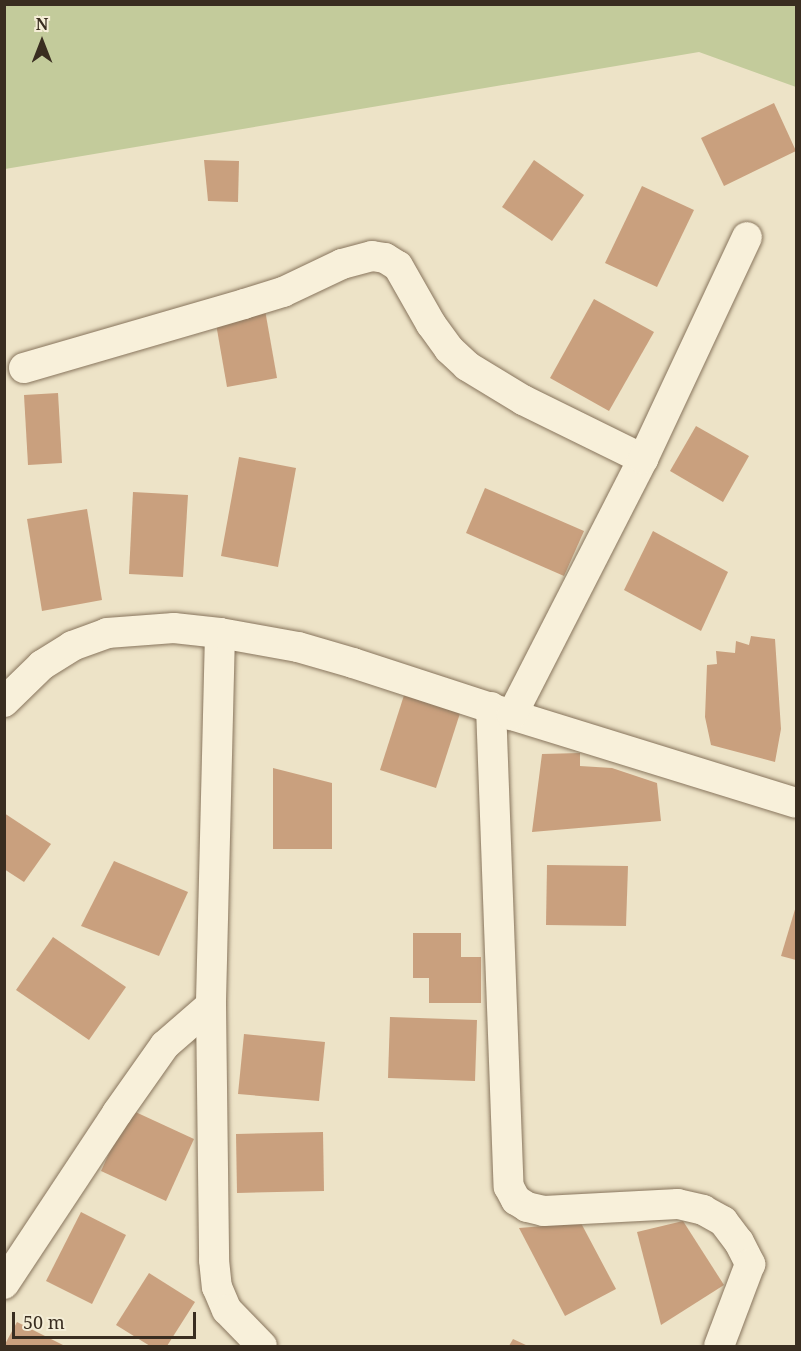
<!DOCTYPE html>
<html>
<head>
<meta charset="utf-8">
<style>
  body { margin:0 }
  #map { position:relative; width:801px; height:1351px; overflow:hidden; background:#ede3c7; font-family:"Noto Serif",serif }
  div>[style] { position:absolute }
  .green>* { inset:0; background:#c3cb9b }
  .building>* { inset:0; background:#c9a07e }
  .roads { filter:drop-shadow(0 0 2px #88755d) drop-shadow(0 0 2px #88755d) }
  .minor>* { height:30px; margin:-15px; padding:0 15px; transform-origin:15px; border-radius:15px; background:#f8f0da }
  span { translate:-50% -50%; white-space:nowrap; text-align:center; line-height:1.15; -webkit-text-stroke:6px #f4edd6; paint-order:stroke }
  .frame { position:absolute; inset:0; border:6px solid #392d20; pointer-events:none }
  .north { position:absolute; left:12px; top:12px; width:60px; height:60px; -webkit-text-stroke:4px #f4edd6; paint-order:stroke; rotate:0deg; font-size:16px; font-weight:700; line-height:24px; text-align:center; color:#392d20 }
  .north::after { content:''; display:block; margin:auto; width:21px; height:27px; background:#392d20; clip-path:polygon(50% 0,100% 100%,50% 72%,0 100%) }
  .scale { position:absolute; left:12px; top:1312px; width:184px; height:27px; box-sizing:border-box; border:3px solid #392d20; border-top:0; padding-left:8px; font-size:18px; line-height:21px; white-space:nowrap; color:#392d20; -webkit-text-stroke:4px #f4edd6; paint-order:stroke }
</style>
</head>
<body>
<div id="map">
  <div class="green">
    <div style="clip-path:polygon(5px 4px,796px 5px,796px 87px,699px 52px,5px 169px)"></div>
  </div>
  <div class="building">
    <div style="clip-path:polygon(774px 103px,796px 151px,724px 186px,701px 138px)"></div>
    <div style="clip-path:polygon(204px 160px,239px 161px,238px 202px,208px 201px)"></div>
    <div style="clip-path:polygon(534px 160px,584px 195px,552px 241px,502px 207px)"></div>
    <div style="clip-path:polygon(642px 186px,694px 210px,657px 287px,605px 263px)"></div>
    <div style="clip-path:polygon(594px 299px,654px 332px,609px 411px,550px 378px)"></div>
    <div style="clip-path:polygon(265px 310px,277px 378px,227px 387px,215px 318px)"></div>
    <div style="clip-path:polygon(58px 393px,62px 463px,28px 465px,24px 395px)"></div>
    <div style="clip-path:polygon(696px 426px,749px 456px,723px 502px,670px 471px)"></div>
    <div style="clip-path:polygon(239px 457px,296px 468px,278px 567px,221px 556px)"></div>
    <div style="clip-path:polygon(485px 488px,584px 531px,564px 576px,466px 533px)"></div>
    <div style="clip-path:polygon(133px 492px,188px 495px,183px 577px,129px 574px)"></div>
    <div style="clip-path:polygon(87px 509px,102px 600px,42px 611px,27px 519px)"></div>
    <div style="clip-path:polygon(653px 531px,728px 572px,701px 631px,624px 590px)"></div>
    <div style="clip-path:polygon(751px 636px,775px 639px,781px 729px,775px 762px,711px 745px,705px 717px,707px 665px,717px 664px,716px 651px,735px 653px,736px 641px,749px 645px)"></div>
    <div style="clip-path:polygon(406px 689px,462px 707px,436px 788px,380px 770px)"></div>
    <div style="clip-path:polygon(580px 753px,580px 766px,612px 768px,657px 783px,661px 821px,532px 832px,542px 754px)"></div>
    <div style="clip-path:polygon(273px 768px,332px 783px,332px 849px,273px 849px)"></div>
    <div style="clip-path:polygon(4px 813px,51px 844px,24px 882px,4px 869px)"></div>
    <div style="clip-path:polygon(114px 861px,188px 892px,159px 956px,81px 926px)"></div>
    <div style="clip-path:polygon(547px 865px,628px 866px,626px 926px,546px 925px)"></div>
    <div style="clip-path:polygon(796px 906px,796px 960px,781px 956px)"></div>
    <div style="clip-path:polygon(413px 933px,461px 933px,461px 957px,481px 957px,481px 1003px,429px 1003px,429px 978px,413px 978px)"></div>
    <div style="clip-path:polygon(53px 937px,126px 987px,89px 1040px,16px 990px)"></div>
    <div style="clip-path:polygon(390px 1017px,477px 1020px,475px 1081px,388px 1078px)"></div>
    <div style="clip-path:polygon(244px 1034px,325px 1042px,319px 1101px,238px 1094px)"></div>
    <div style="clip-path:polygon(129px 1109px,194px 1139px,166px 1201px,101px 1171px)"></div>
    <div style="clip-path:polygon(323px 1132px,324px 1191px,237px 1193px,236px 1134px)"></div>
    <div style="clip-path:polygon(81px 1212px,126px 1235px,92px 1304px,46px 1281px)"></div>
    <div style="clip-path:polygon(683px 1221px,724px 1285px,661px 1325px,637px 1232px)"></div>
    <div style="clip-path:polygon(581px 1223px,616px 1289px,565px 1316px,519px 1228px)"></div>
    <div style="clip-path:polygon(149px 1273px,195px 1302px,167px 1346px,150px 1346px,116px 1325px)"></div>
    <div style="clip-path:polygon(17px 1322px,65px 1346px,4px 1346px)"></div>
    <div style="clip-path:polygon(513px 1339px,528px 1346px,509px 1346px)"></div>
  </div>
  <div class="roads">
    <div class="minor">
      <div style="left:24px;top:368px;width:229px;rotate:-16.2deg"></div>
      <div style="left:244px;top:304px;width:41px;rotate:-17.1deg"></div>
      <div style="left:283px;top:292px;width:65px;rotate:-25.4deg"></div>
      <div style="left:342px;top:264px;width:31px;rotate:-15deg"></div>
      <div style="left:372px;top:256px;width:13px;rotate:9deg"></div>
      <div style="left:385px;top:258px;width:15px;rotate:32deg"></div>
      <div style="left:398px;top:266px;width:67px;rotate:60.4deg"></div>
      <div style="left:431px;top:324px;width:31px;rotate:54deg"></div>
      <div style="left:449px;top:349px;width:25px;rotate:43deg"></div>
      <div style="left:467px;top:366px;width:66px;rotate:31.3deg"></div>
      <div style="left:523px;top:400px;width:134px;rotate:26.2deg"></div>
      <div style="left:220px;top:633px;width:372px;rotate:91.4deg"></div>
      <div style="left:211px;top:1005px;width:255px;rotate:89.3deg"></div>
      <div style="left:214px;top:1260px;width:27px;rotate:84deg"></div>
      <div style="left:217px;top:1287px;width:25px;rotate:67deg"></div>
      <div style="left:227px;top:1310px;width:50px;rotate:45.8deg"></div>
      <div style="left:4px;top:702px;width:53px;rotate:-44.2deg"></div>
      <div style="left:42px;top:665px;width:36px;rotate:-32deg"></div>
      <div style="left:72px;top:646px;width:37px;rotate:-20deg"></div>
      <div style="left:107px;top:633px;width:67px;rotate:-4.3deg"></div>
      <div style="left:174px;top:628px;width:46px;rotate:6.2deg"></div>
      <div style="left:220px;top:633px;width:79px;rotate:10.2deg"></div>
      <div style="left:298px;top:647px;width:57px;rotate:16.2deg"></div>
      <div style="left:353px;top:663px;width:167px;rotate:18.1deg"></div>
      <div style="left:512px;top:715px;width:297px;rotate:17.2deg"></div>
      <div style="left:491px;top:707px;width:480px;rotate:87.9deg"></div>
      <div style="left:509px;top:1187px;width:15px;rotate:62deg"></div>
      <div style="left:516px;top:1200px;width:13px;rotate:32deg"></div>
      <div style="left:527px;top:1207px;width:17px;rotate:13deg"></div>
      <div style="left:544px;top:1211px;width:134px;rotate:-3deg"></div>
      <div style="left:678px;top:1204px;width:26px;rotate:13deg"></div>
      <div style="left:703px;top:1210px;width:23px;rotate:29deg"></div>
      <div style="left:723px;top:1221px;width:26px;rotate:53deg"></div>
      <div style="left:739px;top:1242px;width:25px;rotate:63deg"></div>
      <div style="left:750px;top:1264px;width:88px;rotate:110.7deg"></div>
      <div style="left:512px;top:715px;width:288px;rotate:-62.9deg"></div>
      <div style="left:643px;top:459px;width:245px;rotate:-64.9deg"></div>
      <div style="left:4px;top:1284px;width:205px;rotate:-56.5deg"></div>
      <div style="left:117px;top:1113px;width:83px;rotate:-54.8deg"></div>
      <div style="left:165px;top:1045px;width:61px;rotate:-41deg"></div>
    </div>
  </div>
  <div class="frame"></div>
  <div class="north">N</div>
  <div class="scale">50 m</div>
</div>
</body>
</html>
